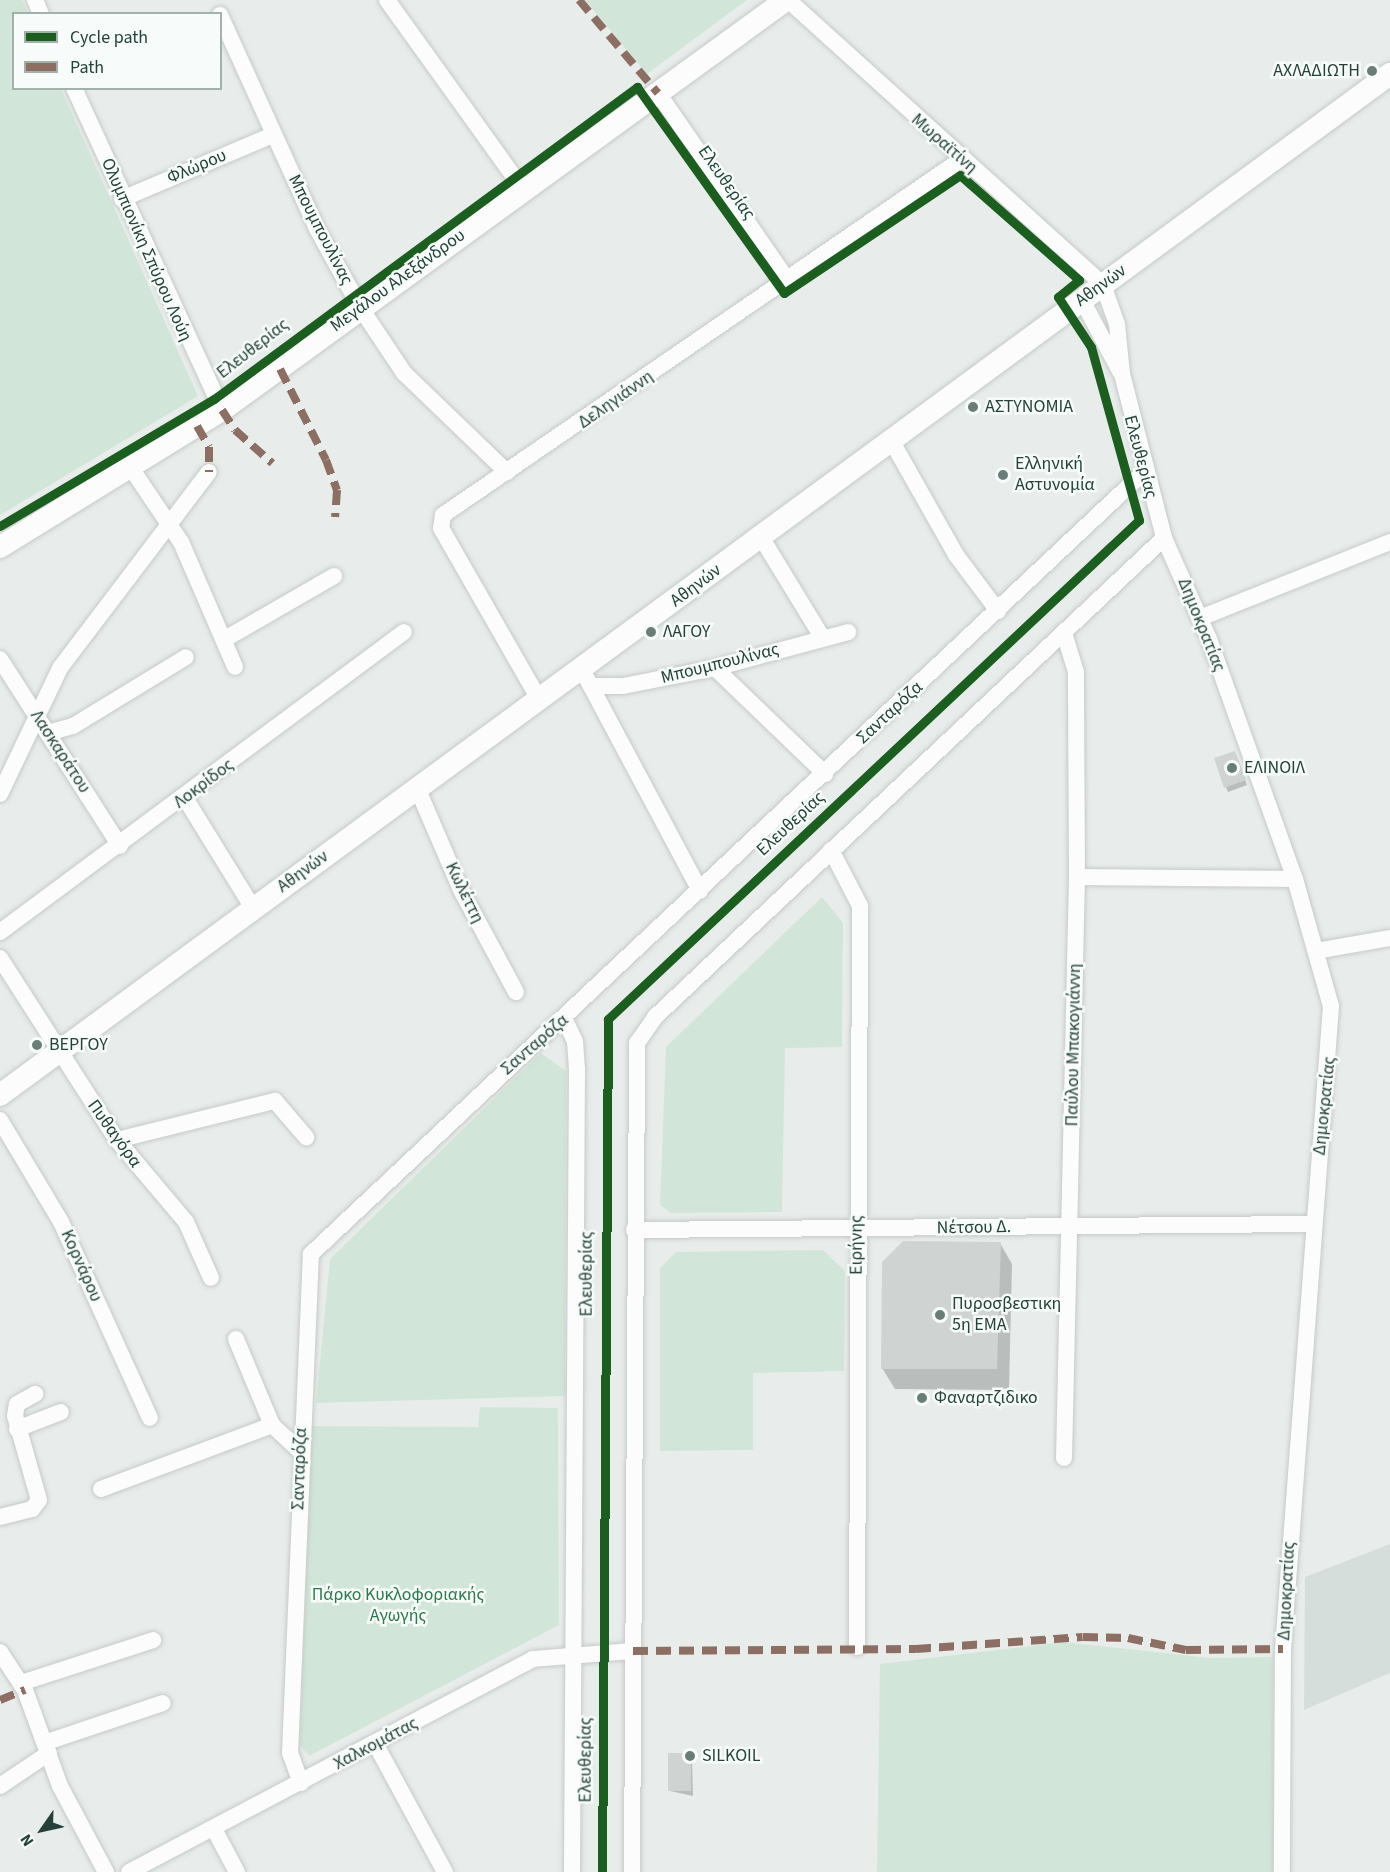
<!DOCTYPE html>
<html>
<head>
<meta charset="utf-8">
<style>
  body { margin:0 }
  #map { position:relative; width:1390px; height:1872px; overflow:hidden; background:#e8edeb; font-family:"Source Sans 3",sans-serif }
  div>[style] { position:absolute }
  .built>* { inset:0; background:#d6dedb }
  .green>* { inset:0; background:#d1e6d8 }
  .shadow>* { inset:0; background:#0003 }
  .building>* { inset:0; background:#cfd4d2 }
  .roads { filter:drop-shadow(0 0 2px #c5cac8) drop-shadow(0 0 2px #c5cac8) }
  .street>* { height:16px; margin:-8px; padding:0 8px; transform-origin:8px; border-radius:8px; background:#fcfcfc }
  .secondary>* { height:22px; margin:-11px; padding:0 11px; transform-origin:11px; border-radius:11px; background:#fcfcfc }
  .quiet>* { height:8px; margin-top:-4px; transform-origin:0; background:repeating-linear-gradient(90deg,#8d6e63 0 15px,transparent 0 23px) }
  .cycleway>* { height:9px; margin:-4.5px; padding:0 4.5px; transform-origin:4.5px; border-radius:4.5px; background:#1b5e20 }
  .dots>* { width:16px; height:16px; translate:-50% -50%; box-sizing:border-box; border:3px solid #f7fbf9; border-radius:50% }
  span { translate:-50% -50%; white-space:nowrap; text-align:center; line-height:1.15; -webkit-text-stroke:5px #f7fbf9; paint-order:stroke }
  .poi-label { font-size:18px; color:#24423a }
  .right { translate:-100% -50%; text-align:right }
  .left { translate:0 -50%; text-align:left }
  .street-label { font-size:18px; color:#24423a }
  .park-label { font-size:18px; color:#2d7a4b }
  .legend { position:absolute; left:12px; top:12px; width:210px; height:78px; box-sizing:border-box; background:#f7fbf9; border:2px solid #a3b1ad; margin:0; padding:8px 10px; list-style:none; font-size:18px; color:#24423a }
  .legend li { display:flex; align-items:center; gap:12px; height:30px }
  .legend b { width:30px; border:2px solid #a3b1ad }
  .north { position:absolute; left:12px; top:1800px; width:60px; height:60px; -webkit-text-stroke:4px #f7fbf9; paint-order:stroke; rotate:236deg; font-size:16px; font-weight:700; line-height:24px; text-align:center; color:#24423a }
  .north::after { content:''; display:block; margin:auto; width:21px; height:27px; background:#24423a; clip-path:polygon(50% 0,100% 100%,50% 72%,0 100%) }
</style>
</head>
<body>
<div id="map">
  <div class="built">
    <div style="clip-path:polygon(1390px 1544px,1390px 1673px,1304px 1710px,1305px 1577px)"></div>
  </div>
  <div class="green">
    <div style="clip-path:polygon(0 0,22px 0,28px 13px,14px 14px,14px 88px,61px 89px,198px 396px,0 515px)"></div>
    <div style="clip-path:polygon(585px 0,747px 0,647px 74px)"></div>
    <div style="clip-path:polygon(822px 897px,843px 923px,842px 1047px,785px 1048px,782px 1212px,671px 1213px,660px 1205px,666px 1047px)"></div>
    <div style="clip-path:polygon(541px 1053px,566px 1071px,565px 1396px,316px 1403px,330px 1259px)"></div>
    <div style="clip-path:polygon(823px 1250px,845px 1271px,844px 1371px,753px 1373px,753px 1450px,660px 1451px,660px 1268px,676px 1252px)"></div>
    <div style="clip-path:polygon(480px 1407px,558px 1408px,559px 1625px,309px 1756px,300px 1745px,311px 1426px,478px 1427px)"></div>
    <div style="clip-path:polygon(1063px 1642px,1211px 1658px,1273px 1657px,1273px 1872px,877px 1872px,880px 1664px)"></div>
  </div>
  <div class="shadow">
    <div style="clip-path:polygon(1237px 757px,1247px 785px,1228px 792px,1226px 787px)"></div>
    <div style="clip-path:polygon(1000px 1243px,1012px 1264px,1009px 1390px,895px 1389px,882px 1368px)"></div>
    <div style="clip-path:polygon(669px 1754px,692px 1759px,693px 1796px,670px 1791px)"></div>
  </div>
  <div class="building">
    <div style="clip-path:polygon(1235px 751px,1246px 780px,1224px 788px,1214px 758px)"></div>
    <div style="clip-path:polygon(903px 1241px,1001px 1242px,997px 1369px,881px 1369px,882px 1262px)"></div>
    <div style="clip-path:polygon(668px 1753px,691px 1753px,691px 1791px,668px 1791px)"></div>
  </div>
  <div class="roads">
    <div class="street">
      <div style="left:35px;top:0;width:15px;rotate:67deg"></div>
      <div style="left:387px;top:0;width:235px;rotate:54.3deg"></div>
      <div style="left:788px;top:0;width:425px;rotate:42.1deg"></div>
      <div style="left:1103px;top:285px;width:41px;rotate:70.3deg"></div>
      <div style="left:1117px;top:324px;width:50px;rotate:84.3deg"></div>
      <div style="left:1122px;top:374px;width:169px;rotate:75.6deg"></div>
      <div style="left:1164px;top:538px;width:111px;rotate:66deg"></div>
      <div style="left:1209px;top:639px;width:255px;rotate:70.3deg"></div>
      <div style="left:1295px;top:879px;width:132px;rotate:74.2deg"></div>
      <div style="left:1331px;top:1006px;width:645px;rotate:94.27deg"></div>
      <div style="left:1283px;top:1649px;width:223px;rotate:90.3deg"></div>
      <div style="left:220px;top:15px;width:235px;rotate:65.6deg"></div>
      <div style="left:317px;top:229px;width:89px;rotate:61.1deg"></div>
      <div style="left:360px;top:307px;width:79px;rotate:56.3deg"></div>
      <div style="left:404px;top:373px;width:143px;rotate:43.9deg"></div>
      <div style="left:74px;top:88px;width:354px;rotate:65.3deg"></div>
      <div style="left:658px;top:93px;width:229px;rotate:55.3deg"></div>
      <div style="left:122px;top:199px;width:164px;rotate:-23deg"></div>
      <div style="left:1082px;top:300px;width:83px;rotate:61.9deg"></div>
      <div style="left:891px;top:440px;width:132px;rotate:60.5deg"></div>
      <div style="left:956px;top:555px;width:70px;rotate:53.1deg"></div>
      <div style="left:131px;top:468px;width:89px;rotate:56deg"></div>
      <div style="left:181px;top:542px;width:136px;rotate:66.6deg"></div>
      <div style="left:761px;top:537px;width:117px;rotate:58.6deg"></div>
      <div style="left:1200px;top:618px;width:205px;rotate:-21.8deg"></div>
      <div style="left:225px;top:639px;width:126px;rotate:-30deg"></div>
      <div style="left:0;top:659px;width:222px;rotate:57.3deg"></div>
      <div style="left:715px;top:668px;width:153px;rotate:43.9deg"></div>
      <div style="left:587px;top:679px;width:240px;rotate:61.9deg"></div>
      <div style="left:591px;top:686px;width:32px"></div>
      <div style="left:623px;top:686px;width:94px;rotate:-11.1deg"></div>
      <div style="left:715px;top:668px;width:138px;rotate:-15.1deg"></div>
      <div style="left:540px;top:701px;width:199px;rotate:-119.8deg"></div>
      <div style="left:441px;top:528px;width:13px;rotate:-81deg"></div>
      <div style="left:443px;top:515px;width:629px;rotate:-34.45deg"></div>
      <div style="left:48px;top:733px;width:26px;rotate:-16deg"></div>
      <div style="left:73px;top:726px;width:132px;rotate:-31.4deg"></div>
      <div style="left:418px;top:790px;width:109px;rotate:66.7deg"></div>
      <div style="left:461px;top:890px;width:116px;rotate:61.7deg"></div>
      <div style="left:0;top:794px;width:140px;rotate:-64.5deg"></div>
      <div style="left:60px;top:668px;width:246px;rotate:-52.8deg"></div>
      <div style="left:185px;top:798px;width:129px;rotate:58.3deg"></div>
      <div style="left:831px;top:850px;width:63px;rotate:62.6deg"></div>
      <div style="left:860px;top:906px;width:741px;rotate:90.23deg"></div>
      <div style="left:1077px;top:877px;width:218px;rotate:0.5deg"></div>
      <div style="left:0;top:932px;width:503px;rotate:-36.6deg"></div>
      <div style="left:1316px;top:951px;width:75px;rotate:-10deg"></div>
      <div style="left:0;top:958px;width:216px;rotate:57.3deg"></div>
      <div style="left:117px;top:1140px;width:107px;rotate:49.9deg"></div>
      <div style="left:186px;top:1222px;width:61px;rotate:65.9deg"></div>
      <div style="left:565px;top:1020px;width:23px;rotate:65deg"></div>
      <div style="left:575px;top:1041px;width:27px;rotate:86deg"></div>
      <div style="left:577px;top:1068px;width:804px;rotate:90.36deg"></div>
      <div style="left:0;top:1120px;width:119px;rotate:59.1deg"></div>
      <div style="left:61px;top:1222px;width:215px;rotate:65.6deg"></div>
      <div style="left:117px;top:1140px;width:163px;rotate:-13.9deg"></div>
      <div style="left:275px;top:1101px;width:48px;rotate:49.3deg"></div>
      <div style="left:634px;top:1230px;width:680px;rotate:-0.51deg"></div>
      <div style="left:236px;top:1339px;width:93px;rotate:67.3deg"></div>
      <div style="left:17px;top:1429px;width:47px;rotate:-21.1deg"></div>
      <div style="left:1064px;top:1458px;width:581px;rotate:-88.72deg"></div>
      <div style="left:1077px;top:877px;width:205px;rotate:-90.3deg"></div>
      <div style="left:1076px;top:672px;width:41px;rotate:-107.1deg"></div>
      <div style="left:101px;top:1489px;width:183px;rotate:-20.5deg"></div>
      <div style="left:272px;top:1425px;width:38px;rotate:43deg"></div>
      <div style="left:0;top:1517px;width:33px;rotate:-14deg"></div>
      <div style="left:32px;top:1509px;width:11px;rotate:-52deg"></div>
      <div style="left:39px;top:1500px;width:87px;rotate:-105.9deg"></div>
      <div style="left:15px;top:1416px;width:12px;rotate:-81deg"></div>
      <div style="left:17px;top:1404px;width:21px;rotate:-29deg"></div>
      <div style="left:0;top:1652px;width:45px;rotate:56.7deg"></div>
      <div style="left:25px;top:1690px;width:102px;rotate:70deg"></div>
      <div style="left:60px;top:1786px;width:98px;rotate:61.9deg"></div>
      <div style="left:21px;top:1683px;width:139px;rotate:-18deg"></div>
      <div style="left:47px;top:1742px;width:122px;rotate:-18.6deg"></div>
      <div style="left:376px;top:1745px;width:145px;rotate:61.5deg"></div>
      <div style="left:301px;top:1783px;width:32px;rotate:-110deg"></div>
      <div style="left:290px;top:1753px;width:499px;rotate:-87.6deg"></div>
      <div style="left:311px;top:1254px;width:1145px;rotate:-43.2deg"></div>
      <div style="left:0;top:1786px;width:59px;rotate:-34deg"></div>
      <div style="left:214px;top:1829px;width:49px;rotate:61.9deg"></div>
      <div style="left:129px;top:1872px;width:457px;rotate:-27.8deg"></div>
      <div style="left:533px;top:1659px;width:100px;rotate:-4.6deg"></div>
      <div style="left:632px;top:1872px;width:829px;rotate:-89.65deg"></div>
      <div style="left:637px;top:1043px;width:32px;rotate:-55deg"></div>
      <div style="left:655px;top:1017px;width:699px;rotate:-43.26deg"></div>
    </div>
    <div class="secondary">
      <div style="left:0;top:547px;width:261px;rotate:-31.7deg"></div>
      <div style="left:222px;top:410px;width:697px;rotate:-36.02deg"></div>
      <div style="left:0;top:1095px;width:1725px;rotate:-36.3deg"></div>
    </div>
  </div>
  <div class="quiet">
    <div style="left:579px;top:0;width:122px;rotate:49.7deg"></div>
    <div style="left:280px;top:369px;width:102px;rotate:63.2deg"></div>
    <div style="left:326px;top:460px;width:32px;rotate:70deg"></div>
    <div style="left:337px;top:490px;width:27px;rotate:94deg"></div>
    <div style="left:222px;top:410px;width:24px;rotate:57deg"></div>
    <div style="left:235px;top:430px;width:50px;rotate:41.7deg"></div>
    <div style="left:197px;top:426px;width:24px;rotate:60deg"></div>
    <div style="left:209px;top:447px;width:25px;rotate:90deg"></div>
    <div style="left:633px;top:1651px;width:283px;rotate:-0.4deg"></div>
    <div style="left:916px;top:1649px;width:167px;rotate:-4.1deg"></div>
    <div style="left:1083px;top:1637px;width:45px;rotate:1.3deg"></div>
    <div style="left:1128px;top:1638px;width:59px;rotate:11.7deg"></div>
    <div style="left:1186px;top:1650px;width:97px;rotate:-0.6deg"></div>
    <div style="left:0;top:1700px;width:27px;rotate:-22deg"></div>
  </div>
  <div class="cycleway">
    <div style="left:0;top:526px;width:249px;rotate:-30.7deg"></div>
    <div style="left:214px;top:399px;width:526px;rotate:-36.41deg"></div>
    <div style="left:637px;top:87px;width:253px;rotate:54.5deg"></div>
    <div style="left:784px;top:293px;width:212px;rotate:-33.8deg"></div>
    <div style="left:960px;top:175px;width:159px;rotate:41.4deg"></div>
    <div style="left:1079px;top:280px;width:27px;rotate:141deg"></div>
    <div style="left:1058px;top:297px;width:60px;rotate:56.6deg"></div>
    <div style="left:1091px;top:347px;width:180px;rotate:74.5deg"></div>
    <div style="left:1139px;top:520px;width:729px;rotate:136.78deg"></div>
    <div style="left:608px;top:1019px;width:853px;rotate:90.4deg"></div>
  </div>
  <div class="dots">
    <div style="left:1372px;top:71px;background:#697e78"></div>
    <div style="left:973px;top:407px;background:#697e78"></div>
    <div style="left:1003px;top:475px;background:#697e78"></div>
    <div style="left:651px;top:632px;background:#697e78"></div>
    <div style="left:1232px;top:768px;background:#697e78"></div>
    <div style="left:37px;top:1045px;background:#697e78"></div>
    <div style="left:940px;top:1315px;background:#697e78"></div>
    <div style="left:922px;top:1398px;background:#697e78"></div>
    <div style="left:690px;top:1756px;background:#697e78"></div>
  </div>
  <div class="poi-label">
    <span class="right" style="left:1360px;top:71px">ΑΧΛΑΔΙΩΤΗ</span>
    <span class="left" style="left:985px;top:407px">ΑΣΤΥΝΟΜΙΑ</span>
    <span class="left" style="left:1015px;top:475px">Ελληνική<br>Αστυνομία</span>
    <span class="left" style="left:663px;top:632px">ΛΑΓΟΥ</span>
    <span class="left" style="left:1244px;top:768px">ΕΛΙΝΟΙΛ</span>
    <span class="left" style="left:49px;top:1045px">ΒΕΡΓΟΥ</span>
    <span class="left" style="left:952px;top:1315px">Πυροσβεστικη<br>5η ΕΜΑ</span>
    <span class="left" style="left:934px;top:1398px">Φαναρτζιδικο</span>
    <span class="left" style="left:702px;top:1756px">SILKOIL</span>
  </div>
  <div class="street-label">
    <span style="left:944px;top:144px;rotate:41deg">Μωραϊτίνη</span>
    <span style="left:197px;top:167px;rotate:-23deg">Φλώρου</span>
    <span style="left:726px;top:183px;rotate:55deg">Ελευθερίας</span>
    <span style="left:320px;top:230px;rotate:63deg">Μπουμπουλίνας</span>
    <span style="left:146px;top:250px;rotate:66deg">Ολυμπιονίκη Σπύρου Λούη</span>
    <span style="left:398px;top:281px;rotate:-36deg">Μεγάλου Αλεξάνδρου</span>
    <span style="left:1101px;top:286px;rotate:-36deg">Αθηνών</span>
    <span style="left:253px;top:349px;rotate:-38deg">Ελευθερίας</span>
    <span style="left:616px;top:400px;rotate:-35deg">Δεληγιάννη</span>
    <span style="left:1140px;top:457px;rotate:75deg">Ελευθερίας</span>
    <span style="left:696px;top:586px;rotate:-37deg">Αθηνών</span>
    <span style="left:1201px;top:625px;rotate:68deg">Δημοκρατίας</span>
    <span style="left:720px;top:664px;rotate:-14deg">Μπουμπουλίνας</span>
    <span style="left:890px;top:713px;rotate:-43deg">Σανταρόζα</span>
    <span style="left:60px;top:752px;rotate:57deg">Λασκαράτου</span>
    <span style="left:204px;top:784px;rotate:-37deg">Λοκρίδος</span>
    <span style="left:791px;top:824px;rotate:-43deg">Ελευθερίας</span>
    <span style="left:303px;top:872px;rotate:-36deg">Αθηνών</span>
    <span style="left:464px;top:893px;rotate:64deg">Κωλέττη</span>
    <span style="left:535px;top:1045px;rotate:-41deg">Σανταρόζα</span>
    <span style="left:1074px;top:1045px;rotate:-89deg">Παύλου Μπακογιάννη</span>
    <span style="left:1325px;top:1106px;rotate:-84deg">Δημοκρατίας</span>
    <span style="left:114px;top:1134px;rotate:54deg">Πυθαγόρα</span>
    <span style="left:974px;top:1228px;rotate:-1deg">Νέτσου Δ.</span>
    <span style="left:857px;top:1245px;rotate:-90deg">Ειρήνης</span>
    <span style="left:81px;top:1266px;rotate:66deg">Κορνάρου</span>
    <span style="left:587px;top:1274px;rotate:-90deg">Ελευθερίας</span>
    <span style="left:300px;top:1469px;rotate:-88deg">Σανταρόζα</span>
    <span style="left:1287px;top:1591px;rotate:-87deg">Δημοκρατίας</span>
    <span style="left:376px;top:1744px;rotate:-28deg">Χαλκομάτας</span>
    <span style="left:586px;top:1760px;rotate:-90deg">Ελευθερίας</span>
  </div>
  <div class="park-label">
    <span style="left:398px;top:1606px">Πάρκο Κυκλοφοριακής<br>Αγωγής</span>
  </div>
  <ul class="legend">
  <li><b style="height:8px;background:#1b5e20"></b>Cycle path</li>
  <li><b style="height:8px;background:#8d6e63"></b>Path</li>
  </ul>
  <div class="north">N</div>
</div>
</body>
</html>
